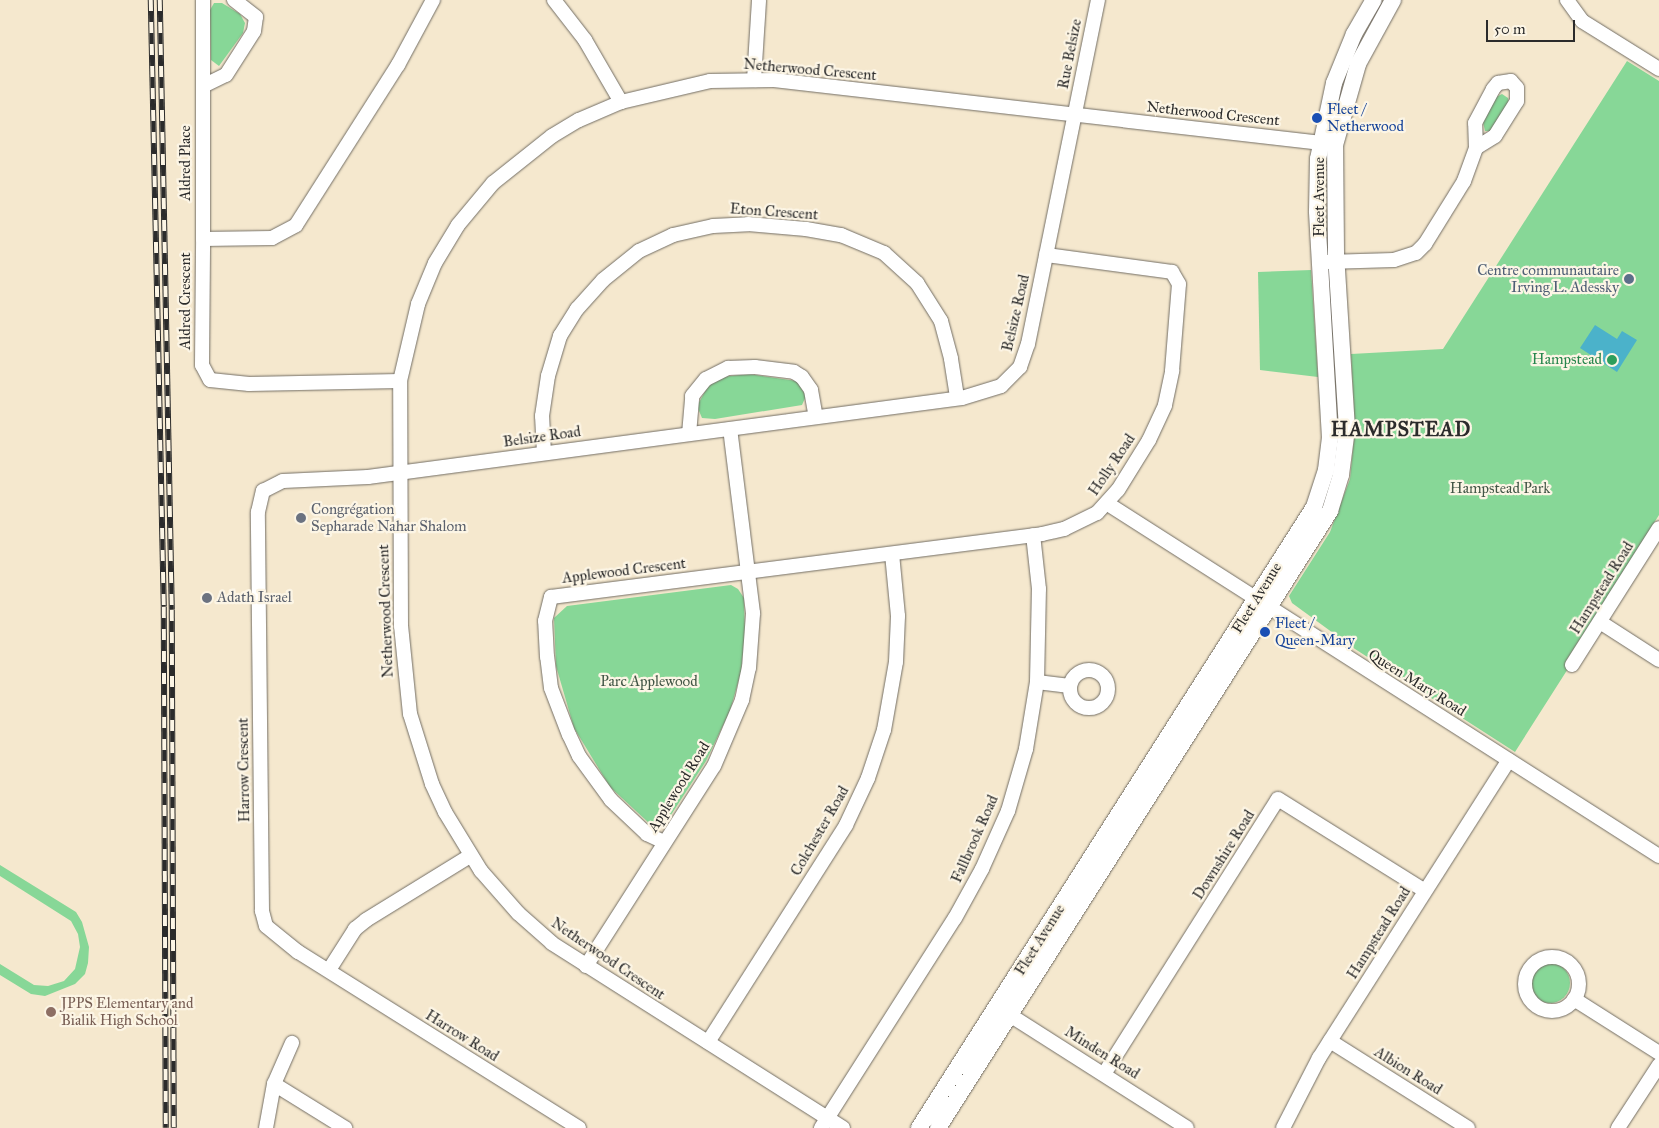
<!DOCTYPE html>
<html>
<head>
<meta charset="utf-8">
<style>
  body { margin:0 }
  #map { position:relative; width:1659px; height:1128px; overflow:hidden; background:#f5e8ce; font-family:"IM FELL Great Primer",serif }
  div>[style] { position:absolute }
  .green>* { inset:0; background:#87d797 }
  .round { border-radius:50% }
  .water>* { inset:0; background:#4bb2ca }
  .roads { filter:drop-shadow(0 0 1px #726d64) drop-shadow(0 0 1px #726d64) }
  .minor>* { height:14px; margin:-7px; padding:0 7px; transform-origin:7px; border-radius:7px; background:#fff }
  .minor>.ring { margin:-7px; padding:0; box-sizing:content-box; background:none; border:14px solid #fff; border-radius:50% }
  .major>* { height:16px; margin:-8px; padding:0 8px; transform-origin:8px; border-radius:8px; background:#fff }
  .rail>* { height:5.5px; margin-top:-2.75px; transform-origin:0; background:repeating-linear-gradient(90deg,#fcf5e5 0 11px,#2b2b2b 0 22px); box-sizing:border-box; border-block:1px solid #2b2b2b }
  .dots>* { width:14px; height:14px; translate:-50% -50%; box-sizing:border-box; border:2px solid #fcf5e5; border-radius:50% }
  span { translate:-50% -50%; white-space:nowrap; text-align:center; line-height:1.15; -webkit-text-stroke:4.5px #fcf5e5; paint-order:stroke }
  .street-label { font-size:15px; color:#2b2b2b }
  .transit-label { font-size:15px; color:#164399 }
  .left { translate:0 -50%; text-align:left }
  .service-label { font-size:15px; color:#4e5e75 }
  .right { translate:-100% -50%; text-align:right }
  .leisure-label { font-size:15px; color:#27864d }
  .park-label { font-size:15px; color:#425646 }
  .worship-label { font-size:15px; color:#5b616d }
  .education-label { font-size:15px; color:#785e54 }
  .district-label { font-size:20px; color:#2b2b2b; font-weight:700; letter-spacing:1px }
  .scale { position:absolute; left:1486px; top:20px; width:89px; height:22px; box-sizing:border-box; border:2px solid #2b2b2b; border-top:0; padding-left:6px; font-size:15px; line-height:18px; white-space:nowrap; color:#2b2b2b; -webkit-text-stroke:4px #fcf5e5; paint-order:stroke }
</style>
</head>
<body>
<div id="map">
  <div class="green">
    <div style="clip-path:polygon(214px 3px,222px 3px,240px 14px,245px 23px,243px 33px,219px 66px,211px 60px,210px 10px)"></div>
    <div style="clip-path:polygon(1627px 61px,1659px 81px,1659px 515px,1566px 661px,1571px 664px,1515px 752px,1355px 649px,1292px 603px,1289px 596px,1330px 532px,1350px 479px,1355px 428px,1351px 354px,1443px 349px)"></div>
    <div style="clip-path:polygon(1502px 94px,1508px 98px,1509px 104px,1490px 131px,1485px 131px,1483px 122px,1496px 97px)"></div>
    <div style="clip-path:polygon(1311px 270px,1318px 377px,1260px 370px,1258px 272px)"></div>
    <div style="clip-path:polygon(749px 374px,797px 381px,806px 396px,802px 405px,715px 419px,702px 418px,697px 406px,708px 386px,721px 377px)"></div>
    <div style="clip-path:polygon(731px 585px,738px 589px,744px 598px,745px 633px,741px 672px,730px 711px,706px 761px,669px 818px,662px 824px,650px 824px,610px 787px,574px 728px,556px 666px,554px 618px,567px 606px)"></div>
    <div style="clip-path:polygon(0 865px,76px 912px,82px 922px,89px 947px,88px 963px,85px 974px,75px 984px,45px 996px,31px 994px,0 975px,0 964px,34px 985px,48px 986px,64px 981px,75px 969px,80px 947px,78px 934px,71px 921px,0 876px)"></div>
    <div class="round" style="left:1530px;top:963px;width:40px;height:40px"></div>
  </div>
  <div class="water">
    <div style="clip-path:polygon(1595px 325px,1617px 339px,1622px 331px,1637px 340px,1617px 372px,1580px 348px)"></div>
  </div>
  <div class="roads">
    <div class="minor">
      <div style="left:554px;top:0;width:51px;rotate:52.2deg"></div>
      <div style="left:585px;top:40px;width:72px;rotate:59.9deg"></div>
      <div style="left:1567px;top:0;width:26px;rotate:54deg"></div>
      <div style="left:1582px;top:21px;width:91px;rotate:31.9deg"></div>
      <div style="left:754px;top:80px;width:80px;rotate:-86.4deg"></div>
      <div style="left:203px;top:86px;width:25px;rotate:-26deg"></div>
      <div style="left:226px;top:75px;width:52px;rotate:-57.5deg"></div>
      <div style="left:254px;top:31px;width:14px;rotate:-82deg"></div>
      <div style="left:256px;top:17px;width:28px;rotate:-142deg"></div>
      <div style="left:203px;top:239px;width:239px;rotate:-90deg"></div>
      <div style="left:1327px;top:262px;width:67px;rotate:-1.7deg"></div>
      <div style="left:1394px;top:260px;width:23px;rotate:-18deg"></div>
      <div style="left:1416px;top:253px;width:13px;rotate:-45deg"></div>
      <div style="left:1425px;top:244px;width:74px;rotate:-58.2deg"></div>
      <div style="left:1464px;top:181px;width:35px;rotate:-70deg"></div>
      <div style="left:1476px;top:148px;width:25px;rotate:-92deg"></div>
      <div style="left:1475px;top:123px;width:38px;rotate:-62deg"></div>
      <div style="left:1493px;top:89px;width:8px;rotate:-50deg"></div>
      <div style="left:1498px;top:83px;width:13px;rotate:-9deg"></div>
      <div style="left:1511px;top:81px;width:9px;rotate:49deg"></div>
      <div style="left:1517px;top:88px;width:13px;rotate:90deg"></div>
      <div style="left:1517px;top:101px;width:41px;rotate:122.2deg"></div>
      <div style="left:1495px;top:136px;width:22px;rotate:148deg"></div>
      <div style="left:400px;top:381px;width:151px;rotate:178.9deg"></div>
      <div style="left:249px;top:384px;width:39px;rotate:-174deg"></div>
      <div style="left:210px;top:380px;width:17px;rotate:-118deg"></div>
      <div style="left:202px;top:365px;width:126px;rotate:-89.5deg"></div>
      <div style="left:203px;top:239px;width:69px;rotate:-0.8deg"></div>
      <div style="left:272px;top:238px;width:27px;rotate:-28deg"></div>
      <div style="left:296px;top:225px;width:190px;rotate:-57.5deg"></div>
      <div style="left:398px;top:65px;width:74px;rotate:-61.7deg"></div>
      <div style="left:689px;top:434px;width:38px;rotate:-85deg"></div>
      <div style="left:692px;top:396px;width:22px;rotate:-51deg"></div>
      <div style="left:706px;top:379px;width:25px;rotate:-27deg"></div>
      <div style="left:728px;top:368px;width:27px;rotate:-2deg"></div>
      <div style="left:755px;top:367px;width:39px;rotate:7deg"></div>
      <div style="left:794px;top:372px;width:9px;rotate:32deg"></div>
      <div style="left:802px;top:377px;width:16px;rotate:55deg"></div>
      <div style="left:811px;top:390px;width:27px;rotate:80deg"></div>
      <div style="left:544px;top:453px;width:37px;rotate:-93deg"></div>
      <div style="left:542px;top:416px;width:40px;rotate:-81.5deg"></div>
      <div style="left:548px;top:376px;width:42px;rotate:-73.3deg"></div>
      <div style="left:560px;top:336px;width:32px;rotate:-58deg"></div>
      <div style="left:577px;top:309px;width:39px;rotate:-48deg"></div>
      <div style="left:603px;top:280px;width:46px;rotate:-38.9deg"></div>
      <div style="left:639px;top:251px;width:38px;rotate:-25deg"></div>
      <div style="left:673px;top:235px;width:41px;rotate:-12.7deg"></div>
      <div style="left:713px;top:226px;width:35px;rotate:-3deg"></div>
      <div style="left:748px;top:224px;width:58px;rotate:4.9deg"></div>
      <div style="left:806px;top:229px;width:36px;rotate:10deg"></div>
      <div style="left:841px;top:235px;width:47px;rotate:22.7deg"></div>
      <div style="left:884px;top:253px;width:45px;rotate:42.3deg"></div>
      <div style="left:917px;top:283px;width:45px;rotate:57.7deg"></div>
      <div style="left:941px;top:321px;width:39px;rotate:75deg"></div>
      <div style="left:951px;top:359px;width:39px;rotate:81deg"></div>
      <div style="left:1108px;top:504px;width:654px;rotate:32.57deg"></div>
      <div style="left:1600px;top:622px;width:70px;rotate:32.8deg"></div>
      <div style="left:1572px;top:665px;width:162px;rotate:-57.6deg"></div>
      <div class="ring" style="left:1070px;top:670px;width:24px;height:24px"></div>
      <div style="left:1037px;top:682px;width:33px;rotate:7deg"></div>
      <div style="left:664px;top:842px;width:19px;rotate:-155deg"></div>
      <div style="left:647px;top:834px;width:50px;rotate:-136.6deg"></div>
      <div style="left:611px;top:800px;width:54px;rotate:-126deg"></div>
      <div style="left:579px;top:756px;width:23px;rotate:-115deg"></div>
      <div style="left:569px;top:735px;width:50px;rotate:-111deg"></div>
      <div style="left:551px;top:688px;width:31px;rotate:-97deg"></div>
      <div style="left:547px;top:657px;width:36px;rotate:-93deg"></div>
      <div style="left:545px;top:621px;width:25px;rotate:-76deg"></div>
      <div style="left:551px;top:597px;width:495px;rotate:-7.3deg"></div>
      <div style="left:1042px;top:534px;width:23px;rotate:-13deg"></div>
      <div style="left:1064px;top:529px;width:37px;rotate:-26deg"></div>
      <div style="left:1097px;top:513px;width:31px;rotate:-48deg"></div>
      <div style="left:1118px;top:490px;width:59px;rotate:-58.2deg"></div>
      <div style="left:1149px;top:440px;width:38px;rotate:-65deg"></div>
      <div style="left:1165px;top:405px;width:35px;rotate:-78deg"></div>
      <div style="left:1172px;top:371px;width:87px;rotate:-85.4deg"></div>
      <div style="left:1179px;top:284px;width:14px;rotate:-120deg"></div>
      <div style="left:1172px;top:272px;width:127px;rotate:-172.3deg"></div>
      <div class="ring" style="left:1525px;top:957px;width:40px;height:40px"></div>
      <div style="left:586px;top:966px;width:237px;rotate:-57.4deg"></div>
      <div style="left:714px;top:766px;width:72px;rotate:-67deg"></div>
      <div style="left:742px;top:700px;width:33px;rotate:-78deg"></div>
      <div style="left:749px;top:668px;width:55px;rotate:-85.8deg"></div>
      <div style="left:753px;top:613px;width:185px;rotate:-97.1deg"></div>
      <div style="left:329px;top:970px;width:49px;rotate:-57.6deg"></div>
      <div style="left:355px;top:929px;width:14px;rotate:-39deg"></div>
      <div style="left:366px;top:920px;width:122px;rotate:-31.6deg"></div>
      <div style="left:1574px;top:999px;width:101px;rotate:32.4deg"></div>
      <div style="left:1002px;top:1010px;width:219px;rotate:32.5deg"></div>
      <div style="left:1330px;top:1041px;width:163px;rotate:32.2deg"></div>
      <div style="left:708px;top:1042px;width:257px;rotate:-57.5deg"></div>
      <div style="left:846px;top:825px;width:52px;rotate:-64.9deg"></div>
      <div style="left:868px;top:778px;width:51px;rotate:-71.6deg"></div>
      <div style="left:884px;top:730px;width:69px;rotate:-80deg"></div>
      <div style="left:896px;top:662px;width:46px;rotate:-87.5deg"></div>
      <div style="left:898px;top:616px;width:62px;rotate:-95.5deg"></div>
      <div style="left:1104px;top:1074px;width:325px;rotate:-57.7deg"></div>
      <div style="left:1278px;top:799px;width:173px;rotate:32deg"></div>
      <div style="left:274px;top:1084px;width:84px;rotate:31.8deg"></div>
      <div style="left:266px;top:1128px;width:45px;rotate:-79.7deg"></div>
      <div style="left:274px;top:1084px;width:45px;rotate:-66.3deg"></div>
      <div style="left:579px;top:1128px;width:332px;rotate:-147.9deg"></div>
      <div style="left:298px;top:952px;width:41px;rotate:-140.9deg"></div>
      <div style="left:266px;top:926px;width:16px;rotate:-105deg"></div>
      <div style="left:262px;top:911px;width:399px;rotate:-90.6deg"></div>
      <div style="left:258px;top:512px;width:22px;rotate:-77deg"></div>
      <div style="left:263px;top:491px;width:22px;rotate:-27deg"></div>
      <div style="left:283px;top:481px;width:85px;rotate:-2.7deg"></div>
      <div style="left:368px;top:477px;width:599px;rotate:-7.58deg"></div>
      <div style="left:962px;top:398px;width:41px;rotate:-17.1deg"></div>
      <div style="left:1001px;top:386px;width:27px;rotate:-45deg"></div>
      <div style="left:1020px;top:367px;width:24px;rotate:-71deg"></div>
      <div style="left:1028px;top:344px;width:351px;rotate:-78.5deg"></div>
      <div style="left:821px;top:1128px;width:249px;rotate:-57.5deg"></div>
      <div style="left:955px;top:918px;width:56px;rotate:-61.1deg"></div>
      <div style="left:982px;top:869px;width:64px;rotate:-65.9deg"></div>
      <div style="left:1008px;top:811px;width:65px;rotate:-73.8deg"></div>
      <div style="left:1026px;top:749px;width:68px;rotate:-80.7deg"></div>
      <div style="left:1037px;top:682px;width:93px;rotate:-88.8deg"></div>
      <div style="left:1039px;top:589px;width:54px;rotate:-96.3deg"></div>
      <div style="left:843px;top:1128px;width:345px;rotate:-147.6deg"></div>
      <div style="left:552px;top:943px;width:45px;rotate:-138.6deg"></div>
      <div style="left:518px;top:913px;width:56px;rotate:-131.4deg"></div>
      <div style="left:481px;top:871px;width:69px;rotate:-121.4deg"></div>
      <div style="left:445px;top:812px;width:31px;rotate:-115deg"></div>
      <div style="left:432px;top:784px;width:73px;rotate:-107.4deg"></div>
      <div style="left:410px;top:714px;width:88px;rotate:-95.8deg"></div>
      <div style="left:401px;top:626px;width:245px;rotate:-90.2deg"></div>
      <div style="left:400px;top:381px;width:79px;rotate:-76.8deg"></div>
      <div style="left:418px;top:304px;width:44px;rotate:-67.5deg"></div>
      <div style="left:435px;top:263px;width:44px;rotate:-58.8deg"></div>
      <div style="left:458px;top:225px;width:55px;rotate:-50.2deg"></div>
      <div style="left:493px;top:183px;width:75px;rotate:-38.5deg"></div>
      <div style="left:552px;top:136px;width:31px;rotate:-31deg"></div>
      <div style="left:579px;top:120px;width:46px;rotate:-23.2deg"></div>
      <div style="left:621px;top:102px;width:91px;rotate:-13.3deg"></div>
      <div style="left:710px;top:81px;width:64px;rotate:-0.9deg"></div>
      <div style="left:774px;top:80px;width:560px;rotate:6.57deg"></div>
      <div style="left:1283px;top:1128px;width:79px;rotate:-62.8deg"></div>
      <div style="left:1319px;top:1058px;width:353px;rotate:-57.5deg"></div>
      <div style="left:1618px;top:1128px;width:75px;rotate:-56.9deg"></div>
    </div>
    <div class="major">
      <div style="left:919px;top:1128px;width:736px;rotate:-57.54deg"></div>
      <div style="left:1314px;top:507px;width:39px;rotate:-72deg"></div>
      <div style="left:1326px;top:470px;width:32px;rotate:-83deg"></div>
      <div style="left:1330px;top:438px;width:227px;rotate:-93.3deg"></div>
      <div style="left:1317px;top:211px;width:52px;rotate:-88.9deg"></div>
      <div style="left:1318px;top:159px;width:78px;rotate:-78.1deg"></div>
      <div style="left:1334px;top:83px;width:53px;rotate:-67.8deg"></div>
      <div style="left:1354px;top:34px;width:39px;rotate:-60deg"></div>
      <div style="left:938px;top:1128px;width:731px;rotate:-57.57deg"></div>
      <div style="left:1330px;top:511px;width:38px;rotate:-73deg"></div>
      <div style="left:1341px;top:475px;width:46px;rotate:-82.6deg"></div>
      <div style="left:1347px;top:429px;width:176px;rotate:-93.6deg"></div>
      <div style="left:1336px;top:253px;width:108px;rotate:-90.5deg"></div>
      <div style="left:1335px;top:145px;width:84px;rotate:-74.1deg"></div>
      <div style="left:1358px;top:64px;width:73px;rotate:-61.3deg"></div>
    </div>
  </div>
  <div class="rail">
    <div style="left:151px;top:0;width:607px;rotate:88.77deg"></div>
    <div style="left:164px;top:607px;width:521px;rotate:89.78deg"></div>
    <div style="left:160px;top:0;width:610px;rotate:88.87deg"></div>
    <div style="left:172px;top:610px;width:518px;rotate:89.78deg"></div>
  </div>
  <div class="dots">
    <div style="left:1317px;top:118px;background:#1a4fb4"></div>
    <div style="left:1629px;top:279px;background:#5c6f8a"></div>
    <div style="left:1612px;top:360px;background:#2e9e5b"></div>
    <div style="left:301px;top:518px;background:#6b7280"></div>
    <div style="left:207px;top:598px;background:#6b7280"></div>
    <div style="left:1265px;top:632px;background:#1a4fb4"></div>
    <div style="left:51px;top:1012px;background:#8d6e63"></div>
  </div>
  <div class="street-label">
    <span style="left:1070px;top:54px;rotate:-79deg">Rue Belsize</span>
    <span style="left:810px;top:70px;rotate:5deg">Netherwood Crescent</span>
    <span style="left:1213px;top:114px;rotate:6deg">Netherwood Crescent</span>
    <span style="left:186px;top:163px;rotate:-90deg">Aldred Place</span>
    <span style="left:1320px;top:197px;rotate:-90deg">Fleet Avenue</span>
    <span style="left:774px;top:212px;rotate:4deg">Eton Crescent</span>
    <span style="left:186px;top:301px;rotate:-90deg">Aldred Crescent</span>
    <span style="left:1016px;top:313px;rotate:-77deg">Belsize Road</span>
    <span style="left:542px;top:437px;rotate:-8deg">Belsize Road</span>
    <span style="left:1112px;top:465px;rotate:-56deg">Holly Road</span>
    <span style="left:624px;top:571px;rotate:-7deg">Applewood Crescent</span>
    <span style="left:1602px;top:588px;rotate:-58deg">Hampstead Road</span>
    <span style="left:1257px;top:598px;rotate:-58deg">Fleet Avenue</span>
    <span style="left:386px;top:611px;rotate:-92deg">Netherwood Crescent</span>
    <span style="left:1417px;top:683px;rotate:32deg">Queen Mary Road</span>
    <span style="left:244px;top:770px;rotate:-91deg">Harrow Crescent</span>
    <span style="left:679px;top:787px;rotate:-58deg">Applewood Road</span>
    <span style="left:820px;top:831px;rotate:-60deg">Colchester Road</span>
    <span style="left:975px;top:839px;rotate:-66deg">Fallbrook Road</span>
    <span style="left:1224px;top:855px;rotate:-58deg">Downshire Road</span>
    <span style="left:1379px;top:933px;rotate:-58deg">Hampstead Road</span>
    <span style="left:1040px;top:940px;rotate:-58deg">Fleet Avenue</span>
    <span style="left:608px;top:959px;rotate:34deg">Netherwood Crescent</span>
    <span style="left:462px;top:1036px;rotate:32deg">Harrow Road</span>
    <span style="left:1102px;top:1053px;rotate:32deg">Minden Road</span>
    <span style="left:1408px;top:1071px;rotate:32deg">Albion Road</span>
  </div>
  <div class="transit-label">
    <span class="left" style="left:1327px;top:118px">Fleet /<br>Netherwood</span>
    <span class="left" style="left:1275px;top:632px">Fleet /<br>Queen-Mary</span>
  </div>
  <div class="service-label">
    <span class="right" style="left:1619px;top:279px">Centre communautaire<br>Irving L. Adessky</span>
  </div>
  <div class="leisure-label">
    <span class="right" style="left:1602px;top:360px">Hampstead</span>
  </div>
  <div class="park-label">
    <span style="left:1500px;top:489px">Hampstead Park</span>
    <span style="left:649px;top:682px">Parc Applewood</span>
  </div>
  <div class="worship-label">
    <span class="left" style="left:311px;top:518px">Congrégation<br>Sepharade Nahar Shalom</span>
    <span class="left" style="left:217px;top:598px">Adath Israel</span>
  </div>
  <div class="education-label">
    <span class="left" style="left:61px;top:1012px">JPPS Elementary and<br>Bialik High School</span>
  </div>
  <div class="district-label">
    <span style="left:1401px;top:429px">HAMPSTEAD</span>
  </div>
  <div class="scale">50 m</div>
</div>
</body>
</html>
